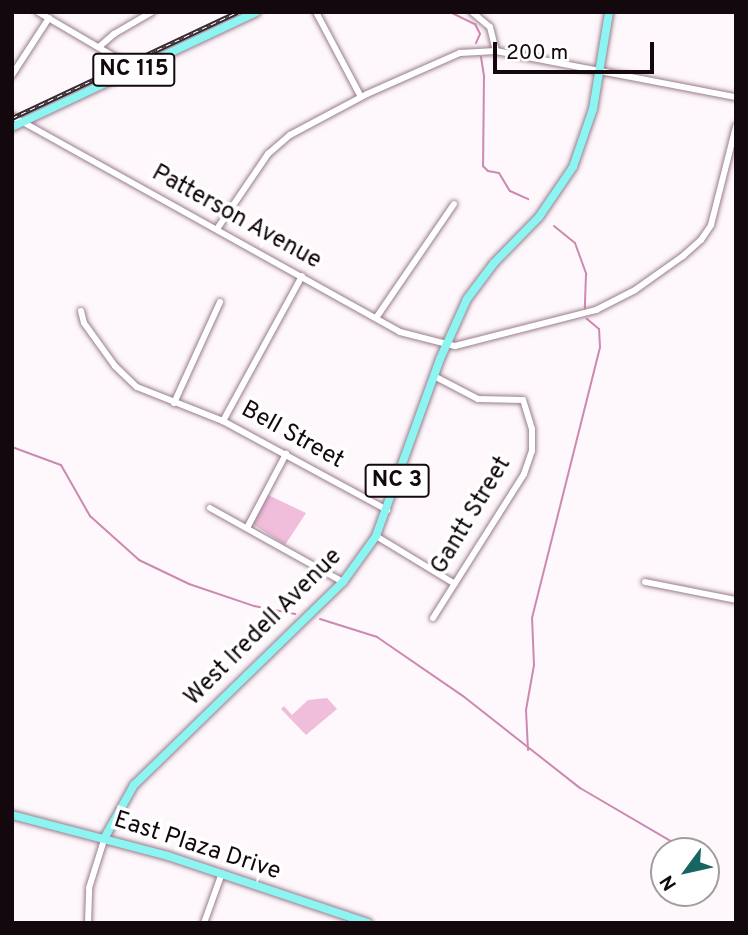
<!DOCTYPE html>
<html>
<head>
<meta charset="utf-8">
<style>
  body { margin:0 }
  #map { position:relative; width:748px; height:935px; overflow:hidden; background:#fef7fb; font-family:Overpass,sans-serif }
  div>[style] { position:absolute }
  .green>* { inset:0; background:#f0bdda }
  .stream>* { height:2px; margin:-1px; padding:0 1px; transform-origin:1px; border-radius:1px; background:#cc89b1 }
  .roads { filter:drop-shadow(0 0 2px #9a7c8d) drop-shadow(0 0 2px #9a7c8d) }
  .minor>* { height:6px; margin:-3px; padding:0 3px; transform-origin:3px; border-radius:3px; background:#fff }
  .major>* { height:8px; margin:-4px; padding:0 4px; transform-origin:4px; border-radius:4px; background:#8cf5f1 }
  .rail>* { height:4.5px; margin-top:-2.25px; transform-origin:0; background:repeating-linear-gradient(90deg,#fff 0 5px,#34292f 0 10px); box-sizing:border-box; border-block:2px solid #34292f }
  span { translate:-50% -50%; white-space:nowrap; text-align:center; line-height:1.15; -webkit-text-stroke:7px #fff; paint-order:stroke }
  .shield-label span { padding:2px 5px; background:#fff; border:2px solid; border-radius:5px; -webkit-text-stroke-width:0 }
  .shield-label { font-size:23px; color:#13080e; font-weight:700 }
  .street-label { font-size:24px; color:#13080e }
  .frame { position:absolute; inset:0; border:14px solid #13080e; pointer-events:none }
  .north { position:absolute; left:650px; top:837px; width:70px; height:70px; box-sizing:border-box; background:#fff; border:2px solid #a19c9f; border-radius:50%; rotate:237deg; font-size:19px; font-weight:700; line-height:28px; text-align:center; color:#13080e }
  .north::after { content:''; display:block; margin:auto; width:24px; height:32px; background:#176562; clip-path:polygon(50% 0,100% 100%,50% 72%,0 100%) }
  .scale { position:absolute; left:493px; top:42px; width:161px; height:32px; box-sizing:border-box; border:4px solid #13080e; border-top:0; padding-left:9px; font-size:21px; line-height:24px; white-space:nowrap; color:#13080e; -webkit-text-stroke:5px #fff; paint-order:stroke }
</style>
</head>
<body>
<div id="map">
  <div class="green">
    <div style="clip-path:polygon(268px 495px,306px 513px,285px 545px,253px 524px)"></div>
    <div style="clip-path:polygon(327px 698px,337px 709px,306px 735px,281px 709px,284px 706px,292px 715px,308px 700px)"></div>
  </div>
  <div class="stream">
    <div style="left:450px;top:12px;width:28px;rotate:26deg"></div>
    <div style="left:475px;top:24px;width:11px;rotate:63deg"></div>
    <div style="left:480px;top:34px;width:10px;rotate:114deg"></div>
    <div style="left:481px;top:57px;width:18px;rotate:81deg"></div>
    <div style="left:484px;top:75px;width:91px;rotate:90.6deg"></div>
    <div style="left:483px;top:166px;width:7px;rotate:45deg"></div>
    <div style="left:488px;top:171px;width:11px;rotate:10deg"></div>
    <div style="left:499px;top:173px;width:21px;rotate:59deg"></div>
    <div style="left:510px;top:191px;width:20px;rotate:24deg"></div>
    <div style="left:554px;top:226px;width:27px;rotate:39deg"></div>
    <div style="left:575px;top:243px;width:33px;rotate:70deg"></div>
    <div style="left:586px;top:274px;width:34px;rotate:92deg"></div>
    <div style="left:12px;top:447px;width:52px;rotate:20.2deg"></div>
    <div style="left:61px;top:465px;width:59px;rotate:60.4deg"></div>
    <div style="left:90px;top:516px;width:66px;rotate:41.9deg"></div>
    <div style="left:139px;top:560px;width:55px;rotate:25.6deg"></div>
    <div style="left:189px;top:584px;width:69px;rotate:18.7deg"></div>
    <div style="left:254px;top:606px;width:42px;rotate:11deg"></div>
    <div style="left:320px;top:619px;width:60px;rotate:17.5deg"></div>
    <div style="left:377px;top:637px;width:104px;rotate:34.5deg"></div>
    <div style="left:463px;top:696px;width:149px;rotate:38.2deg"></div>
    <div style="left:580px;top:788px;width:125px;rotate:30.3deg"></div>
    <div style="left:528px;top:750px;width:40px;rotate:-92.9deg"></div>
    <div style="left:526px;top:710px;width:46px;rotate:-79.9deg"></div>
    <div style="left:534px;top:665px;width:47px;rotate:-92.4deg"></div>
    <div style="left:532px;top:618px;width:279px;rotate:-75.9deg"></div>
    <div style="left:600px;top:347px;width:18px;rotate:-93deg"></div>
    <div style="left:599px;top:329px;width:16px;rotate:-140deg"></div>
    <div style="left:706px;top:861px;width:10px;rotate:29deg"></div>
  </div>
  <div class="roads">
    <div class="minor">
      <div style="left:38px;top:12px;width:113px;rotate:30.4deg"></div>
      <div style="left:316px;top:12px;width:96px;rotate:62.1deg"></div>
      <div style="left:472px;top:12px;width:23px;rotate:40deg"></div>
      <div style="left:490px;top:27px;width:25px;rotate:76deg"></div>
      <div style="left:99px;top:47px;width:20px;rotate:-41deg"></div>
      <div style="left:114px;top:34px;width:44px;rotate:-30.1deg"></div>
      <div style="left:12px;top:75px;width:68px;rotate:-57deg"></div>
      <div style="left:12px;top:116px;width:444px;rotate:29.1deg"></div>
      <div style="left:400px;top:332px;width:57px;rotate:14.3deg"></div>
      <div style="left:455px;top:346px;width:146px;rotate:-14.3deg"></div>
      <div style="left:596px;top:310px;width:44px;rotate:-27.1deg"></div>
      <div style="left:635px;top:290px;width:59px;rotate:-35.3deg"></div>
      <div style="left:683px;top:256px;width:24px;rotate:-42deg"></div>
      <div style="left:701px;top:240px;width:18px;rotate:-56deg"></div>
      <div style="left:711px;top:225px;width:102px;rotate:-75.8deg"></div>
      <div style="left:217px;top:229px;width:91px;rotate:-55.8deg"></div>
      <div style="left:268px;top:154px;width:29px;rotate:-41deg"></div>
      <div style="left:290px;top:135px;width:87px;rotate:-28deg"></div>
      <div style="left:367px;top:94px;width:102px;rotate:-23.8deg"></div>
      <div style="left:460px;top:53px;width:36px;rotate:-3deg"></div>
      <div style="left:496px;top:51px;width:244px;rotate:10.9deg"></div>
      <div style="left:81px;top:311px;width:12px;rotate:76deg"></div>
      <div style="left:84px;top:323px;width:53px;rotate:54.2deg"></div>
      <div style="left:115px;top:366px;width:30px;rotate:44deg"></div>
      <div style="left:137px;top:387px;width:92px;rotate:21.6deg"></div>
      <div style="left:223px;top:421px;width:187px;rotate:28.5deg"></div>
      <div style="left:376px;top:318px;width:138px;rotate:-55.6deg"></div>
      <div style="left:174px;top:403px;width:111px;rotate:-65.5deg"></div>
      <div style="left:223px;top:421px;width:165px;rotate:-61.4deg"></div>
      <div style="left:210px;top:508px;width:152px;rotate:29.1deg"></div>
      <div style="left:247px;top:528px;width:84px;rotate:-62.2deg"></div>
      <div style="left:376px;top:536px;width:92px;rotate:31.3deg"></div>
      <div style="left:645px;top:582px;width:93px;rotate:11.2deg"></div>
      <div style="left:433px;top:618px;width:170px;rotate:-57.7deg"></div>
      <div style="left:524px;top:474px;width:24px;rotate:-71deg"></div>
      <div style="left:532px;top:451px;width:22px;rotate:-90deg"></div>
      <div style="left:532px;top:429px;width:30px;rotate:-107deg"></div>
      <div style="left:523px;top:400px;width:45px;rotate:-178.7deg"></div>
      <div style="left:478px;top:399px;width:50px;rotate:-152.4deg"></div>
      <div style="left:88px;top:923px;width:35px;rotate:-88deg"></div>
      <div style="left:89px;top:888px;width:53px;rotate:-72.6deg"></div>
      <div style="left:204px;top:923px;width:53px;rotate:-70.2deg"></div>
    </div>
    <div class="major">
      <div style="left:12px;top:127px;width:270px;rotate:-25.2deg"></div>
      <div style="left:12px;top:815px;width:161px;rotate:14.7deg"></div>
      <div style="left:168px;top:856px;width:211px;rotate:18.5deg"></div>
      <div style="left:105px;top:837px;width:60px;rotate:-60.9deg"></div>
      <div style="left:134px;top:785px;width:291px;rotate:-44.2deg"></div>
      <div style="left:343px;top:582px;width:57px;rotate:-54.3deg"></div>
      <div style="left:376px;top:536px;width:188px;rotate:-70.1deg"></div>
      <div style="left:440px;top:359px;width:66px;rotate:-65.8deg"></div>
      <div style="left:467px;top:299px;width:45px;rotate:-53.1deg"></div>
      <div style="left:494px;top:263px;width:64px;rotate:-45.6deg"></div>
      <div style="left:539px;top:217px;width:60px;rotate:-55.8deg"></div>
      <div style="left:573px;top:167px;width:61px;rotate:-71deg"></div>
      <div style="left:593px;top:109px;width:98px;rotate:-80.6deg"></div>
    </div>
  </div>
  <div class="rail">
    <div style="left:12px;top:118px;width:249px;rotate:-25.2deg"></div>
  </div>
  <div class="shield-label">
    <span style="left:134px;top:70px">NC 115</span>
    <span style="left:397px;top:481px">NC 3</span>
  </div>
  <div class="street-label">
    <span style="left:236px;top:218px;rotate:29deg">Patterson Avenue</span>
    <span style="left:292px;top:436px;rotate:29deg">Bell Street</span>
    <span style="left:472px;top:516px;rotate:-59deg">Gantt Street</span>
    <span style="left:264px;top:628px;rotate:-45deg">West Iredell Avenue</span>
    <span style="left:197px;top:847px;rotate:18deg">East Plaza Drive</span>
  </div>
  <div class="frame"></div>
  <div class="north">N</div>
  <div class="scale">200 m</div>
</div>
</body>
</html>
